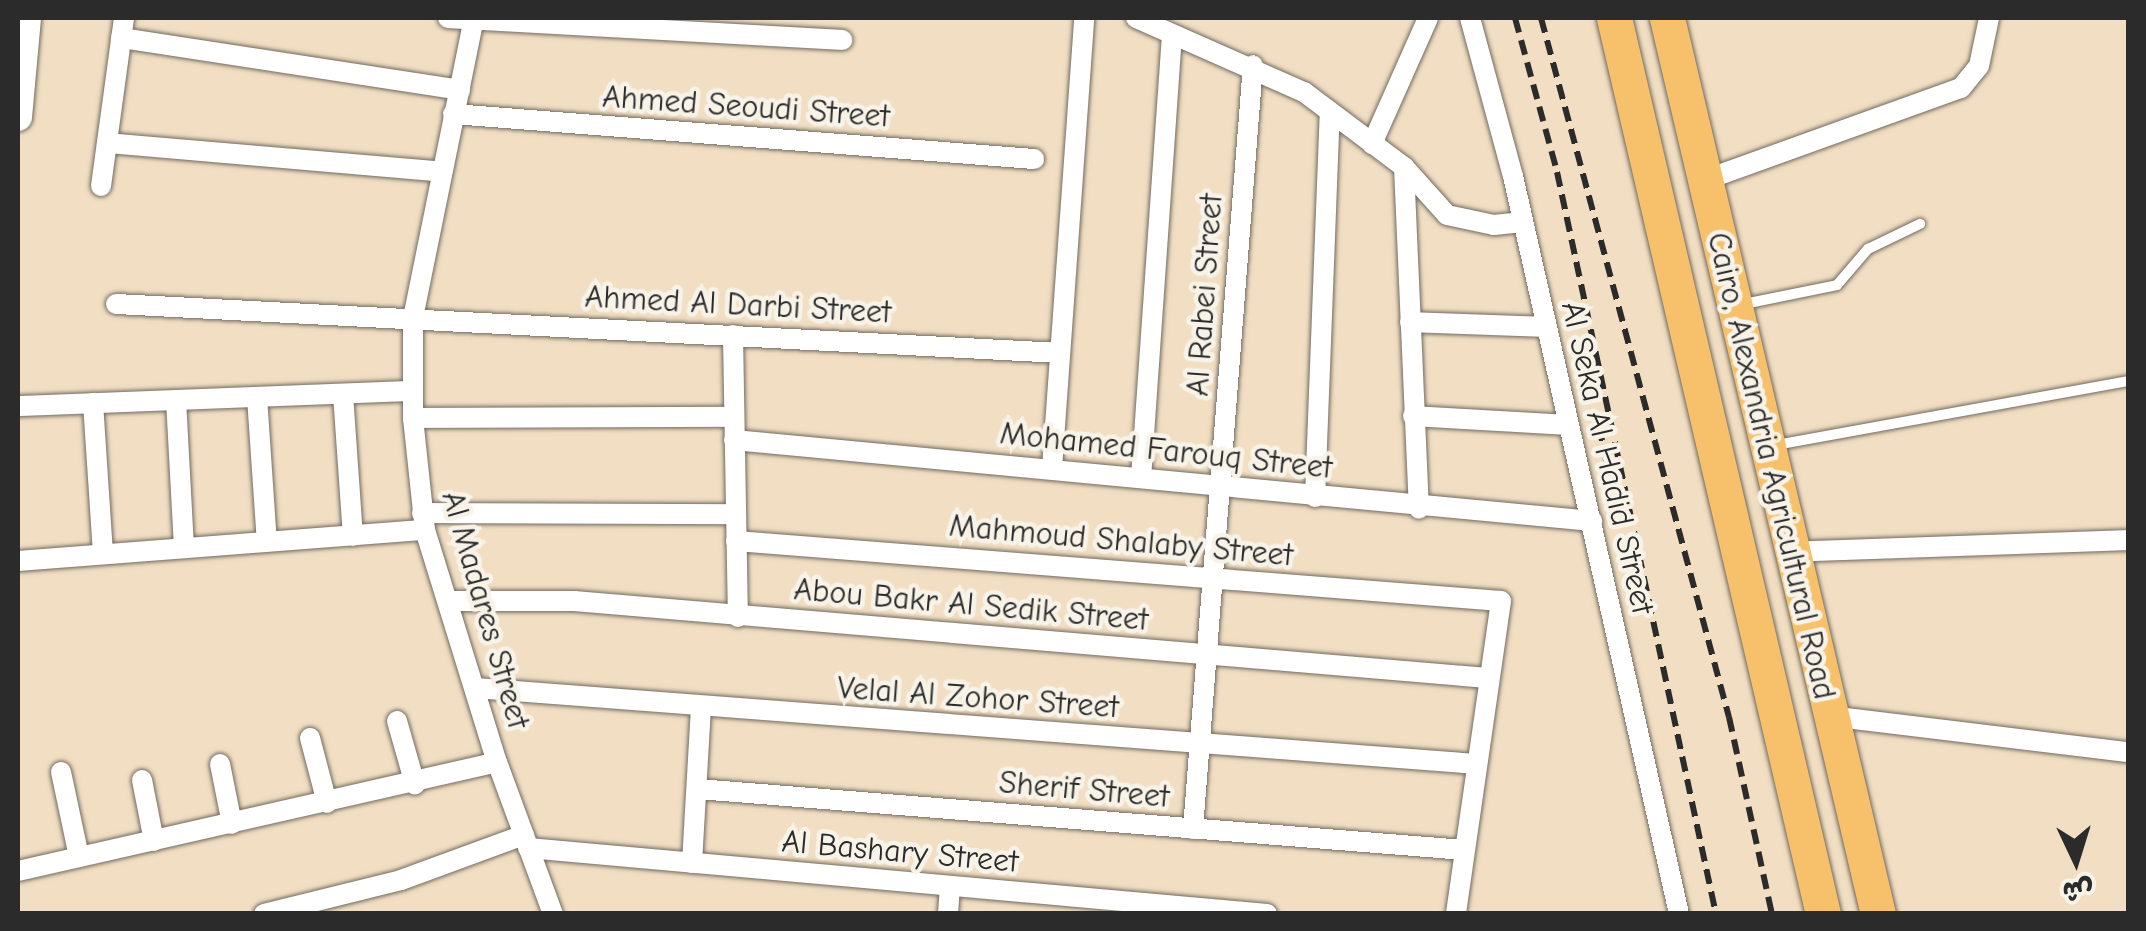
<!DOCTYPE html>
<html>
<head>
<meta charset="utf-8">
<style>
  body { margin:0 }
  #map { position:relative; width:2146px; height:931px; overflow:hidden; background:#f2dfc3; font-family:"Comic Neue","Playpen Sans Arabic",sans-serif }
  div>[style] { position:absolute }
  .roads { filter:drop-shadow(0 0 2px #716a60) drop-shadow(0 0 2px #716a60) }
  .service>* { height:10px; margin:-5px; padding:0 5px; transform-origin:5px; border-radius:5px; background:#fff }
  .minor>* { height:20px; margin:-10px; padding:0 10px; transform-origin:10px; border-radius:10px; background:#fff }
  .tertiary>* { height:28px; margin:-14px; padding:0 14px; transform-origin:14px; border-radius:14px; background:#fff }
  .trunk>* { height:35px; margin:-17.5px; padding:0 17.5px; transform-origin:17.5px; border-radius:17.5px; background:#f7c06b }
  .rail>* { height:6px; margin-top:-3px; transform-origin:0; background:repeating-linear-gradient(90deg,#2b2b2b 0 15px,transparent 0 23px) }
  span { translate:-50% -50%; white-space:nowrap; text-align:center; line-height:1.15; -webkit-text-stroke:9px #f7f3e8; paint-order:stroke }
  .street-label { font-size:32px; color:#2b2b2b }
  .frame { position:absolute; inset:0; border:20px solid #2b2b2b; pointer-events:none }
  .north { position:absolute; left:2026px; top:811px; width:100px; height:100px; -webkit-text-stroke:8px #f7f3e8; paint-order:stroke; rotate:176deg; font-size:28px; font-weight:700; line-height:40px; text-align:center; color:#2b2b2b }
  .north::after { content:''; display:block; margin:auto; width:35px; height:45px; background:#2b2b2b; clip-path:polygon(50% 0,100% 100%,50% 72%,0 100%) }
</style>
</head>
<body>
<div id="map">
  <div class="roads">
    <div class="service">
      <div style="left:1739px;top:305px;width:100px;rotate:-11.5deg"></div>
      <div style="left:1837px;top:285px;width:48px;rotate:-49.3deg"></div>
      <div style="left:1868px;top:249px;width:58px;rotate:-25.7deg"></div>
      <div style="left:1776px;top:445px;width:358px;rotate:-10.3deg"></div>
    </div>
    <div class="minor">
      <div style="left:448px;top:18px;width:395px;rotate:3.2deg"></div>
      <div style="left:474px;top:18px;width:305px;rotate:101.5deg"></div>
      <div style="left:413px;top:317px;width:101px;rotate:90deg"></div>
      <div style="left:413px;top:418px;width:113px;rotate:83.9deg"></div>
      <div style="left:425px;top:530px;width:243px;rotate:72.8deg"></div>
      <div style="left:497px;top:762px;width:162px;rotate:69.8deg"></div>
      <div style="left:1136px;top:18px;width:184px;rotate:23.8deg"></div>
      <div style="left:1304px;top:92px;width:125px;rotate:36.9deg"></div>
      <div style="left:1404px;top:167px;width:64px;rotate:48.1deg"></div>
      <div style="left:1447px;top:215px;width:48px;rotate:12deg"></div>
      <div style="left:1494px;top:225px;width:29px;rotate:-6deg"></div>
      <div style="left:1470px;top:18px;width:164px;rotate:74.8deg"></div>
      <div style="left:1513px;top:176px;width:756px;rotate:77.32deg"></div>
      <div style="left:121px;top:38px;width:343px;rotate:8.7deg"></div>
      <div style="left:453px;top:114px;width:583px;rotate:4.43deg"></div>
      <div style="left:107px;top:143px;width:336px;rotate:4.9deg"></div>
      <div style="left:1372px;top:144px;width:138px;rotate:-66deg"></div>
      <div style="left:1404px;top:167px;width:342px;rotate:87.5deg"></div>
      <div style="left:1705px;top:180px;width:272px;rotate:-19.8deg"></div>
      <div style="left:1961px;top:88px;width:28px;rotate:-51deg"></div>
      <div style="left:1979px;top:66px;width:49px;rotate:-78.2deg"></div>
      <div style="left:101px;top:186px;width:170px;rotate:-82.2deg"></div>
      <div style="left:116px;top:304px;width:945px;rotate:2.97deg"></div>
      <div style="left:1410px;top:322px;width:135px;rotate:2.1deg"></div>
      <div style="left:733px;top:335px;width:282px;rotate:89deg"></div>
      <div style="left:343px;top:394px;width:142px;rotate:86deg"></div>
      <div style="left:257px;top:397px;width:145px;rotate:86.1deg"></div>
      <div style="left:176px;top:400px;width:148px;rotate:86.9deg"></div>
      <div style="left:93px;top:403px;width:151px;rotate:86.2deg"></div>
      <div style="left:18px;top:406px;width:394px;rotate:-2.2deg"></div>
      <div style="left:1413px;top:416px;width:155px;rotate:3.3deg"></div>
      <div style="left:413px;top:418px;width:321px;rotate:-0.2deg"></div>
      <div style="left:734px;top:440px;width:862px;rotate:5.39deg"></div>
      <div style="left:1052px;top:468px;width:451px;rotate:-85.9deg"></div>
      <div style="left:1141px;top:478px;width:444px;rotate:-86deg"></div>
      <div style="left:1315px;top:497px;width:384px;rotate:-87.8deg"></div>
      <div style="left:422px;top:513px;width:314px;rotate:0.2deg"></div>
      <div style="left:736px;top:541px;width:767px;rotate:4.48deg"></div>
      <div style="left:1501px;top:601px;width:316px;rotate:98.2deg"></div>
      <div style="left:1788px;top:552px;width:340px;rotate:-2deg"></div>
      <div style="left:18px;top:561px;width:408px;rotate:-4.4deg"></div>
      <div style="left:449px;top:601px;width:125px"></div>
      <div style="left:574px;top:601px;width:917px;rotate:4.82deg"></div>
      <div style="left:475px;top:688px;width:1004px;rotate:4.34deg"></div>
      <div style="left:1829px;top:716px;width:301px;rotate:6.9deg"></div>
      <div style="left:397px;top:721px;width:66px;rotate:74.1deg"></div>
      <div style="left:310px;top:738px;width:67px;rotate:75.3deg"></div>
      <div style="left:220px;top:764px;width:61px;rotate:78.7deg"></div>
      <div style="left:61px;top:772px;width:87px;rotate:78deg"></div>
      <div style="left:142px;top:780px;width:62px;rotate:78.9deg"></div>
      <div style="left:698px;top:789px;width:769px;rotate:4.55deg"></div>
      <div style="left:1193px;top:829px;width:766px;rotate:-85.51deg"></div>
      <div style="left:528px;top:848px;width:742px;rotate:5.1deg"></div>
      <div style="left:692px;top:863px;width:155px;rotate:-86.7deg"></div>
      <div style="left:18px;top:871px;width:491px;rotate:-12.8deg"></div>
      <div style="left:264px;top:914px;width:141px;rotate:-13.9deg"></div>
      <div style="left:401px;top:880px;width:131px;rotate:-20.1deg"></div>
      <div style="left:948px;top:914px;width:26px;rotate:-86deg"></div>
    </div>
    <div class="tertiary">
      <div style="left:18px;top:117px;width:99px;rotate:-84.8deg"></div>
    </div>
    <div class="trunk">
      <div style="left:1614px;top:18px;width:920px;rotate:76.87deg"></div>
      <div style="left:1667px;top:18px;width:921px;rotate:76.75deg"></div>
    </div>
  </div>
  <div class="rail">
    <div style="left:1515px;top:18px;width:160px;rotate:74.7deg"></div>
    <div style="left:1557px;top:172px;width:759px;rotate:77.91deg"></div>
    <div style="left:1541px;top:18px;width:724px;rotate:74.95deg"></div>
    <div style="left:1729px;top:717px;width:202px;rotate:77.7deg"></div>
    <div style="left:1599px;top:426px;width:85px;rotate:78.4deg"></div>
  </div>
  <div class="street-label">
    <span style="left:746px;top:107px;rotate:4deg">Ahmed Seoudi Street</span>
    <span style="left:1205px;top:295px;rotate:-86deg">Al Rabei Street</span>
    <span style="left:738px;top:305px;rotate:3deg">Ahmed Al Darbi Street</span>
    <span style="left:1166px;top:451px;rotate:6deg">Mohamed Farouq Street</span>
    <span style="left:1607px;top:458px;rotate:77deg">Al Seka Al Hadid Street</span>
    <span style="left:1771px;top:466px;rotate:77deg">Cairo, Alexandria Agricultural Road</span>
    <span style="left:1121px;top:541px;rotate:5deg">Mahmoud Shalaby Street</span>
    <span style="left:971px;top:605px;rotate:5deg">Abou Bakr Al Sedik Street</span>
    <span style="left:485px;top:610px;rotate:74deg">Al Madares Street</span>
    <span style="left:978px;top:698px;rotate:4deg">Velal Al Zohor Street</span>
    <span style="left:1084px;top:790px;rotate:5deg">Sherif Street</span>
    <span style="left:900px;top:852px;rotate:5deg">Al Bashary Street</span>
  </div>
  <div class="frame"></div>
  <div class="north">ش</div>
</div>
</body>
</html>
